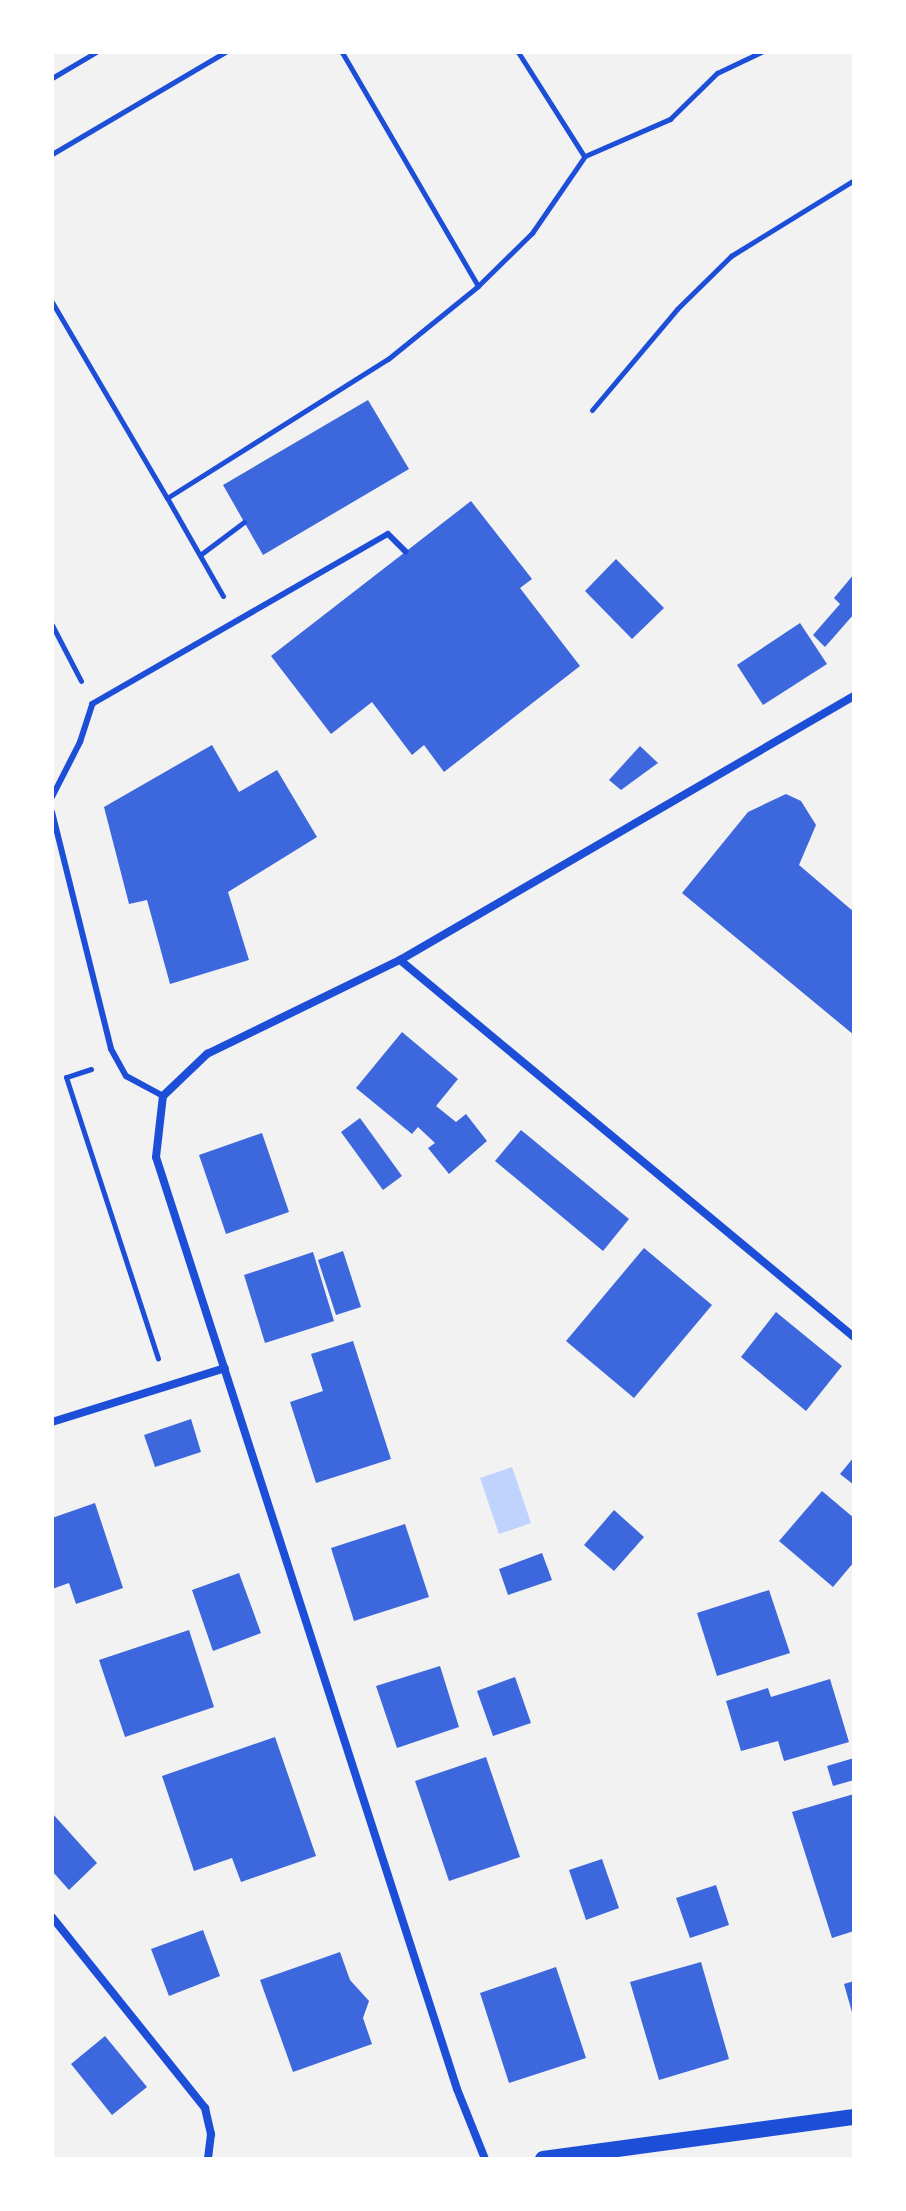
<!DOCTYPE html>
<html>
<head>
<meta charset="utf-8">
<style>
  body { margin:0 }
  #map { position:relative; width:906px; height:2211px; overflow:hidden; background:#f2f2f2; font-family:"Nunito Sans",sans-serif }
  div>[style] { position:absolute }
  .water>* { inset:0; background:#bfd3fe }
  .building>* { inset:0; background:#3d67dc }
  .path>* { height:5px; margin:-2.5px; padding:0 2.5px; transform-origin:2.5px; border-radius:2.5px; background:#1d4ed8 }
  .service>* { height:6px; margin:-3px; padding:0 3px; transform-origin:3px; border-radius:3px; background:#1d4ed8 }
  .minor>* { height:8px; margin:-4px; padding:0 4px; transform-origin:4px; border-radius:4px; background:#1d4ed8 }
  .secondary>* { height:16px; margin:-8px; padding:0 8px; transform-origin:8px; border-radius:8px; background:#1d4ed8 }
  span { translate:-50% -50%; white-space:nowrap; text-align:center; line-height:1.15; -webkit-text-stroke:7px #fff; paint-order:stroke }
  .frame { position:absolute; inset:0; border:54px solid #fff; pointer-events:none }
</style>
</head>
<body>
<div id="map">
  <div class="water">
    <div style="clip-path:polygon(512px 1467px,531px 1523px,499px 1534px,480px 1478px)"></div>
  </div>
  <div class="building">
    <div style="clip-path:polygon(368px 400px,409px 469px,263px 555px,223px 485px)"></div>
    <div style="clip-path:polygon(471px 501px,532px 579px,520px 588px,580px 666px,444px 772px,424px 745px,412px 755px,372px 702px,331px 734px,271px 656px)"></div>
    <div style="clip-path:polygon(616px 559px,664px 608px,632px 639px,585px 591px)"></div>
    <div style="clip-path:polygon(854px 574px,854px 614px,825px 647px,813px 635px,840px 604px,834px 598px)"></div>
    <div style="clip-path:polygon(800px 623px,827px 664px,763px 705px,737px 665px)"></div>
    <div style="clip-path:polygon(212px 745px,239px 792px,277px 770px,317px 837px,228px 892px,249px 960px,170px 984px,147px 900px,129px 904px,104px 807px)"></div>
    <div style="clip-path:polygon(640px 746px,658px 763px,621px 790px,609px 780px)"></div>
    <div style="clip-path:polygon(786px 794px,801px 801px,816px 825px,799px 865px,854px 912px,854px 1035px,682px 893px,748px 812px)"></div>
    <div style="clip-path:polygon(402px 1032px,458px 1079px,436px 1106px,456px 1122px,466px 1114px,487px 1141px,449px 1174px,428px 1148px,435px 1143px,418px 1127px,412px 1134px,356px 1088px)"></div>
    <div style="clip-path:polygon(360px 1118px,402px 1176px,383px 1190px,341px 1132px)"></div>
    <div style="clip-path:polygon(521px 1130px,629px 1219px,603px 1251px,495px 1161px)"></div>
    <div style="clip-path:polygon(262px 1133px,289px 1212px,226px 1234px,199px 1155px)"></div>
    <div style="clip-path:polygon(644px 1248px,712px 1305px,634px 1398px,566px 1341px)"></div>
    <div style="clip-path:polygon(343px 1251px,361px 1307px,336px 1315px,318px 1260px)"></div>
    <div style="clip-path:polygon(313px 1252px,334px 1321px,265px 1343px,244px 1275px)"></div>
    <div style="clip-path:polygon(776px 1312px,842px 1366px,806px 1411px,741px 1357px)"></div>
    <div style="clip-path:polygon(353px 1341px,391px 1459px,316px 1483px,290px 1402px,323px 1391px,311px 1354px)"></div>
    <div style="clip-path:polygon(191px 1419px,201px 1452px,155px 1467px,144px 1435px)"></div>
    <div style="clip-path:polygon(854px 1457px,854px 1485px,840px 1474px)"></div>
    <div style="clip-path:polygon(822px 1491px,854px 1518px,854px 1562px,833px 1587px,779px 1541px)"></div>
    <div style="clip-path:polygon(95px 1503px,123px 1588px,76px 1604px,69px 1583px,52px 1589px,52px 1518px)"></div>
    <div style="clip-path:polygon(614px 1510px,644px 1537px,614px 1571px,584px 1545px)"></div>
    <div style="clip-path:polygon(405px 1524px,429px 1597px,354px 1621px,331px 1548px)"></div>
    <div style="clip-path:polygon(542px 1553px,552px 1580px,508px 1595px,499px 1569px)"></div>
    <div style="clip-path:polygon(239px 1573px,261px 1633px,213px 1651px,192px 1590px)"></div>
    <div style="clip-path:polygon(769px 1590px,790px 1653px,717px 1676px,697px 1613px)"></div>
    <div style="clip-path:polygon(189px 1630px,214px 1707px,125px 1737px,99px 1660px)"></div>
    <div style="clip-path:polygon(440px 1666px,459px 1727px,397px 1748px,376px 1686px)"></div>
    <div style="clip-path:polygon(515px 1677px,531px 1723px,493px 1736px,477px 1691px)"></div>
    <div style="clip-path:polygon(830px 1679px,849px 1742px,784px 1761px,778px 1741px,741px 1751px,726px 1701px,768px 1688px,771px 1697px)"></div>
    <div style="clip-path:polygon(275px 1737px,316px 1856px,241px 1882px,232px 1858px,194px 1871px,162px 1776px)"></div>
    <div style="clip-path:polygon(486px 1757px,520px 1857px,449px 1881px,415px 1781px)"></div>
    <div style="clip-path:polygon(854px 1758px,854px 1780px,833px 1786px,827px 1766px)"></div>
    <div style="clip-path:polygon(854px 1794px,854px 1931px,832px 1938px,792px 1812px)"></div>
    <div style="clip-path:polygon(52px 1813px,97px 1863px,69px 1890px,52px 1871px)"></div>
    <div style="clip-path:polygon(602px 1859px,619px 1908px,586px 1920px,569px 1870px)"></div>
    <div style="clip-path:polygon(716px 1885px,729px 1925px,690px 1938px,676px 1898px)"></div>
    <div style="clip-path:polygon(203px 1930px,220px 1976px,169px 1996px,151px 1949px)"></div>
    <div style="clip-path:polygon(340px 1952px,350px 1980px,369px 2001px,363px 2018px,372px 2044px,293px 2072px,260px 1980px)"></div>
    <div style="clip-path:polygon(701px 1962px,729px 2059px,659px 2080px,630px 1982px)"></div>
    <div style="clip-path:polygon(556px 1967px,586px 2058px,509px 2083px,480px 1993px)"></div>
    <div style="clip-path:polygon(854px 1981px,854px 2015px,853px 2016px,844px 1984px)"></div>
    <div style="clip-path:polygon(105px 2036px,147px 2087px,112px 2115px,71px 2064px)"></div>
  </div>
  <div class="path">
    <div style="left:518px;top:52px;width:123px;rotate:57.6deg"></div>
    <div style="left:52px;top:78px;width:51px;rotate:-30.6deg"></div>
    <div style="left:52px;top:154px;width:201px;rotate:-30.5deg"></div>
    <div style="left:478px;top:286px;width:76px;rotate:-44.5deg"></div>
    <div style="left:532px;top:233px;width:93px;rotate:-55.5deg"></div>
    <div style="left:585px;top:156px;width:93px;rotate:-23.5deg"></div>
    <div style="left:670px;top:119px;width:66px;rotate:-44.4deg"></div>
    <div style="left:717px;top:73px;width:49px;rotate:-25.5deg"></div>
    <div style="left:52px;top:302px;width:227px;rotate:59.6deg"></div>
    <div style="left:592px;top:410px;width:132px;rotate:-49.9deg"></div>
    <div style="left:677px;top:309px;width:76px;rotate:-44.5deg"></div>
    <div style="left:731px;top:256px;width:145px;rotate:-31.7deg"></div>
    <div style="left:200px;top:555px;width:55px;rotate:-36.9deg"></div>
    <div style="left:223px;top:596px;width:113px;rotate:-119.7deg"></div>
    <div style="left:167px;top:498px;width:261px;rotate:-32.2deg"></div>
    <div style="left:388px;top:359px;width:116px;rotate:-39deg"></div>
    <div style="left:478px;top:286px;width:271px;rotate:-120.2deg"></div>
    <div style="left:52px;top:625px;width:63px;rotate:62.6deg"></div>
    <div style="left:91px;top:1069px;width:26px;rotate:162deg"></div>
    <div style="left:66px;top:1077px;width:296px;rotate:71.9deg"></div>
  </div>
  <div class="service">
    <div style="left:52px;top:797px;width:62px;rotate:-63deg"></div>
    <div style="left:80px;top:742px;width:40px;rotate:-72deg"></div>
    <div style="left:92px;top:704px;width:341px;rotate:-29.9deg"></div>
    <div style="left:388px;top:534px;width:25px;rotate:45deg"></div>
    <div style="left:52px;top:812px;width:244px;rotate:76deg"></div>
    <div style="left:111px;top:1049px;width:31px;rotate:61deg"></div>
    <div style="left:126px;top:1076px;width:42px;rotate:28.4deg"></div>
  </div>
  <div class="minor">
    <div style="left:400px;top:960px;width:590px;rotate:39.71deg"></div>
    <div style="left:52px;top:1422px;width:181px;rotate:-17.3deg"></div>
    <div style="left:52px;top:1917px;width:245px;rotate:51.3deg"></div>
    <div style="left:205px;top:2108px;width:27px;rotate:77deg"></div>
    <div style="left:211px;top:2134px;width:25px;rotate:97deg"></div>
    <div style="left:485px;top:2159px;width:75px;rotate:-111.8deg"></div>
    <div style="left:457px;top:2089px;width:979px;rotate:-107.9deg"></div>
    <div style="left:156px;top:1157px;width:61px;rotate:-83.5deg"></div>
    <div style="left:163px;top:1096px;width:61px;rotate:-43.7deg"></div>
    <div style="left:207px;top:1054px;width:215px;rotate:-26deg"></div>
    <div style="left:400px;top:960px;width:525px;rotate:-30.18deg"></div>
  </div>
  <div class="secondary">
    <div style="left:543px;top:2159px;width:314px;rotate:-7.7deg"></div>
  </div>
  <div class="frame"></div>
</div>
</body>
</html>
